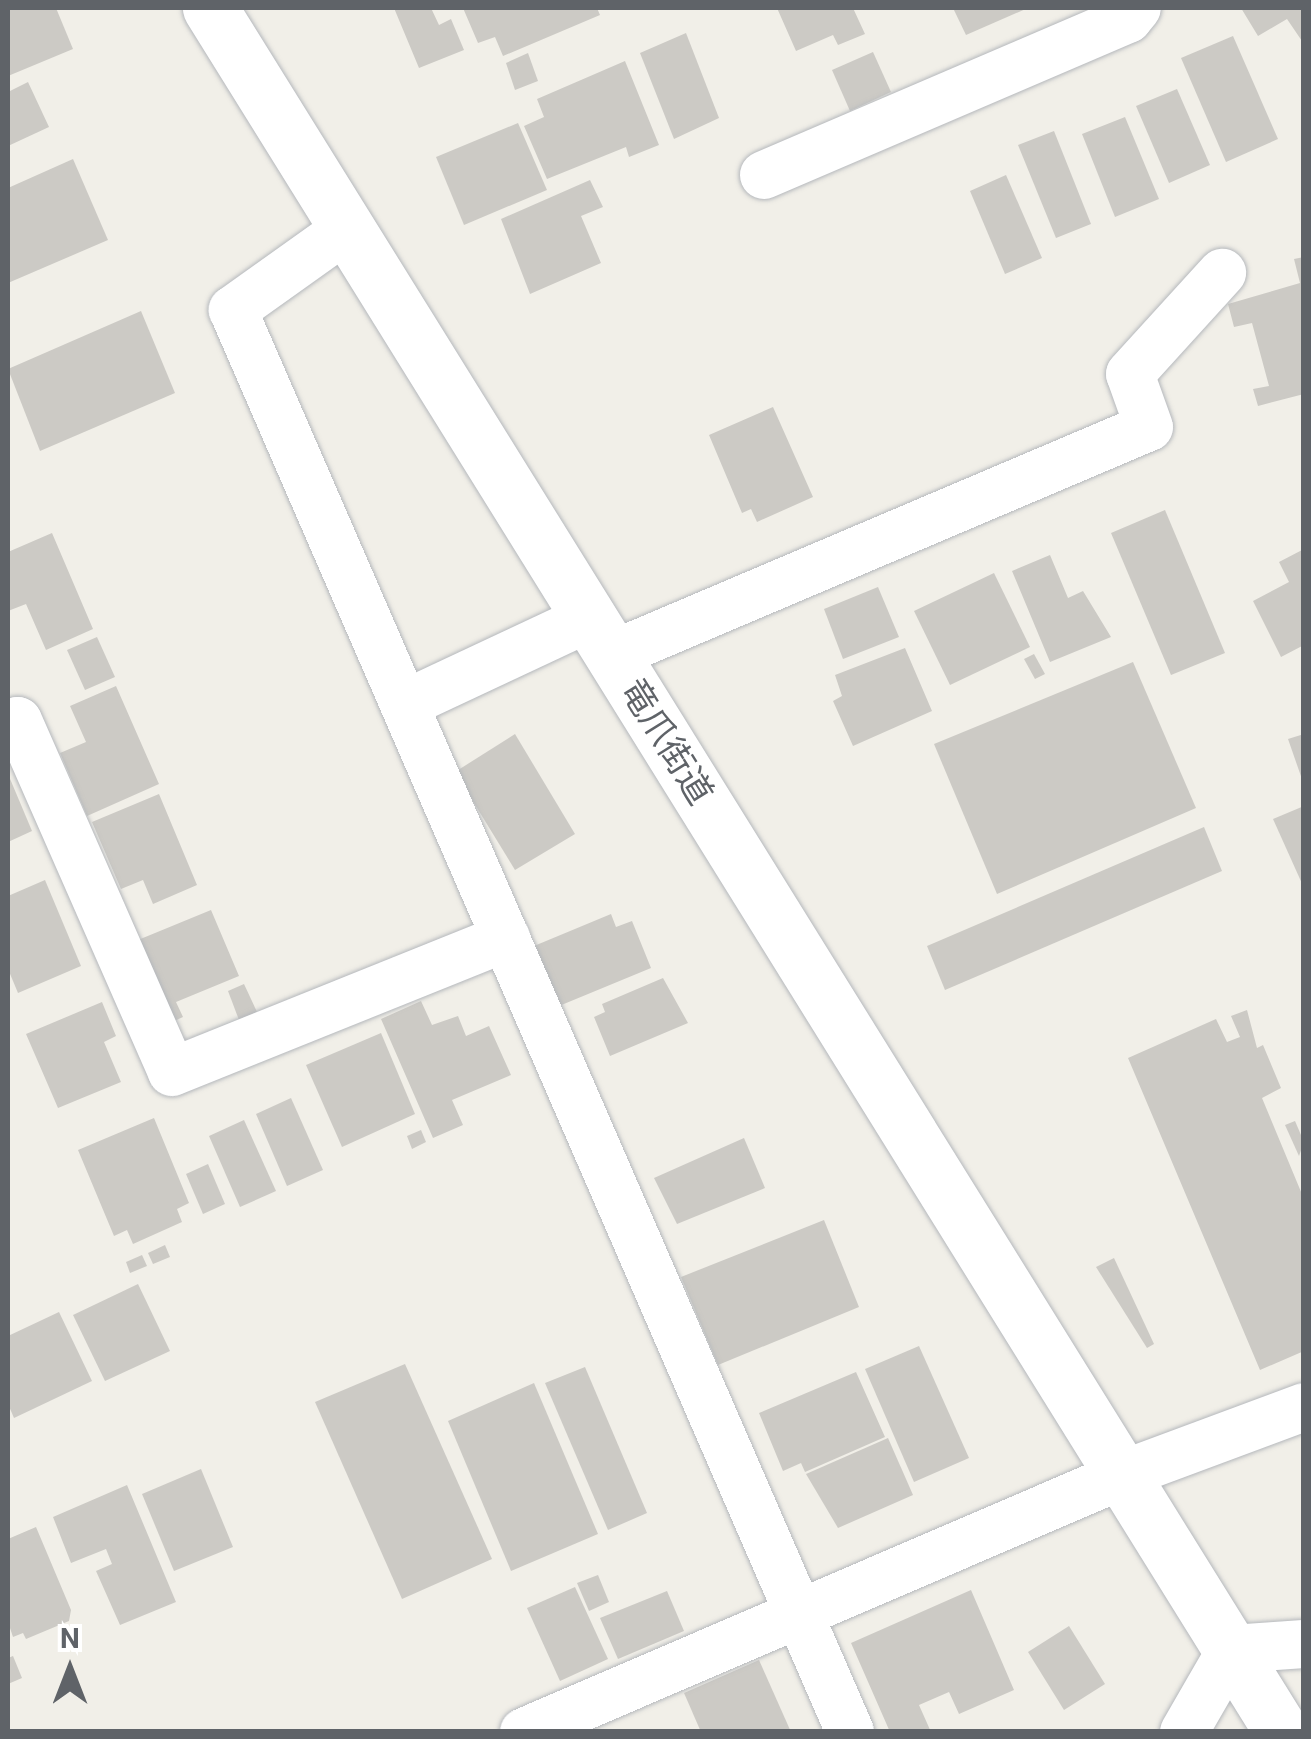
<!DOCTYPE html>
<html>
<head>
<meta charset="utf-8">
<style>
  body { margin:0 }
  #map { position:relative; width:1311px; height:1739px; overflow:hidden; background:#f1efe8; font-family:Roboto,"Noto Sans JP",sans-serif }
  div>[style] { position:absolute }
  .building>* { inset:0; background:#cccac5 }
  .roads { filter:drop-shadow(0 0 2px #b5b8bc) drop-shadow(0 0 2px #b5b8bc) }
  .minor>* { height:48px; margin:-24px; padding:0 24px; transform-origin:24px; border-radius:24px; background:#fff }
  .secondary>* { height:55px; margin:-27.5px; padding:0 27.5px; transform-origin:27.5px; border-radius:27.5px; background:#fff }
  span { translate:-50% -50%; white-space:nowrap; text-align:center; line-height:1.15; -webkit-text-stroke:10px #fff; paint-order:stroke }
  .street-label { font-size:35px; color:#5f6368 }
  .frame { position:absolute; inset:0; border:10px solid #5f6368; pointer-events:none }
  .north { position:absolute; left:20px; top:1619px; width:100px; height:100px; -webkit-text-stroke:8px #fff; paint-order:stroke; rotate:0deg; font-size:28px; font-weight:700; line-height:40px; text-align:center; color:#5f6368 }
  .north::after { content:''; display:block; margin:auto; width:35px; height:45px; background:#5f6368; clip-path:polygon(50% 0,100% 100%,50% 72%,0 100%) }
</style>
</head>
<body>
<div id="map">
  <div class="building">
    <div style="clip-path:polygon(8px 8px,56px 8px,73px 49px,8px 76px)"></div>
    <div style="clip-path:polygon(394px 8px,431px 8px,439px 25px,451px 19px,464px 50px,419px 68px)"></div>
    <div style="clip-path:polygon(463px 8px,597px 8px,600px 15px,503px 56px,495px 37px,478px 43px)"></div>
    <div style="clip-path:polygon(777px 8px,853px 8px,865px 34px,838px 45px,833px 35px,796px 51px)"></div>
    <div style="clip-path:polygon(953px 8px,1028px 8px,966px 35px)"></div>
    <div style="clip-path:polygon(1241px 8px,1304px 8px,1304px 44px,1287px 19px,1258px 36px)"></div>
    <div style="clip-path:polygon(686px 33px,719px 118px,674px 139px,640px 53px)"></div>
    <div style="clip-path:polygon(1233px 36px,1278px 139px,1226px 162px,1181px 58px)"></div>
    <div style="clip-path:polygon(873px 52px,891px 92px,850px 111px,832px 70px)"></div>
    <div style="clip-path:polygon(528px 53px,538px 81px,515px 90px,506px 63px)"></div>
    <div style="clip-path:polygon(625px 61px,659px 145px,629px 157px,626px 147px,547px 179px,524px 126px,544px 117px,537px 99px)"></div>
    <div style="clip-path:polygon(28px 82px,49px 127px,8px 146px,8px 92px)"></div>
    <div style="clip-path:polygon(1177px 89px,1210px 165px,1169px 183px,1136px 106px)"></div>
    <div style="clip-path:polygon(1125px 117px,1159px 199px,1115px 217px,1082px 134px)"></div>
    <div style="clip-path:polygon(518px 123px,547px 190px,464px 225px,436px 157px)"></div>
    <div style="clip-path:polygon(1054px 131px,1091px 224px,1056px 238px,1018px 145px)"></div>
    <div style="clip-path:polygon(73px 159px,108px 240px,8px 283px,8px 188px)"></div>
    <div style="clip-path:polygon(1006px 175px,1042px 258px,1005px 274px,970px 191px)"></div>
    <div style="clip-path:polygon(590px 180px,603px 207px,581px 216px,601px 263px,530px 294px,501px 219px)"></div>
    <div style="clip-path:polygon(1304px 257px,1304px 394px,1258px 406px,1253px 389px,1269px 386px,1252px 323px,1234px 327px,1228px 304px,1300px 283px,1294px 259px)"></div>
    <div style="clip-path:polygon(141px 311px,175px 393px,40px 451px,8px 369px)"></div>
    <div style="clip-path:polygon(773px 407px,813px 497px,757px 522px,751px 509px,742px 513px,709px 435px)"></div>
    <div style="clip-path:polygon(1165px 510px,1225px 653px,1171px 675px,1111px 533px)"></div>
    <div style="clip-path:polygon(52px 533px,93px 629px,46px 650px,26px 604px,8px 611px,8px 552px)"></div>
    <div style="clip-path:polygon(1304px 549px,1304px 645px,1281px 657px,1253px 601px,1289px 582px,1279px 562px)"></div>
    <div style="clip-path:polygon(1050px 555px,1068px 598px,1083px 591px,1111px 637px,1050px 662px,1012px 571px)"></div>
    <div style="clip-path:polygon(994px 573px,1030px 647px,950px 685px,914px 611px)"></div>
    <div style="clip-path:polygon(878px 587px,899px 637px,843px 659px,824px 609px)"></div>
    <div style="clip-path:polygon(97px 637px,115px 677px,85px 690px,67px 650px)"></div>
    <div style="clip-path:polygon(905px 648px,932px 711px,853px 746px,833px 701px,842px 696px,835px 675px)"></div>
    <div style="clip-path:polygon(1034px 654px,1045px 674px,1035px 679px,1024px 659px)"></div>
    <div style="clip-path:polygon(1133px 662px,1196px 808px,997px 894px,934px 744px)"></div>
    <div style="clip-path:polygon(116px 686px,159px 784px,87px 816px,60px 753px,86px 742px,70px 706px)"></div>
    <div style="clip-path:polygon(515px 734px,575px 834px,515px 870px,455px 772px)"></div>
    <div style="clip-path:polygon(1304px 734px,1304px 782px,1303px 782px,1288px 739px)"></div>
    <div style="clip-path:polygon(8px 774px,32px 831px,8px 842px)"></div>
    <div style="clip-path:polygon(159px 794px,197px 885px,153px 904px,143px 880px,121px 889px,92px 822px)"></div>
    <div style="clip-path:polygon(1304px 806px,1304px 888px,1273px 819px)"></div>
    <div style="clip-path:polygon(1204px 827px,1222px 871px,945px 990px,927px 946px)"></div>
    <div style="clip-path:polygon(45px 880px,81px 966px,18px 993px,8px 969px,8px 896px)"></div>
    <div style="clip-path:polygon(211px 910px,239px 976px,176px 1002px,183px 1017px,172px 1022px,138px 940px)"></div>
    <div style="clip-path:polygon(611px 914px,616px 927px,632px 921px,651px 968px,559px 1006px,534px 946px)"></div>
    <div style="clip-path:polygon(663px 978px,688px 1023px,610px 1056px,594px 1017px,605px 1012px,602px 1004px)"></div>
    <div style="clip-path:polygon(244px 984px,257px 1012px,239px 1020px,228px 991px)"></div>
    <div style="clip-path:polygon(421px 1001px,432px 1025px,458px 1016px,466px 1036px,489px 1026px,511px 1075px,452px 1100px,463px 1125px,433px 1138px,381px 1019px)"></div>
    <div style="clip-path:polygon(102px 1002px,116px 1036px,104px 1042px,121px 1082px,58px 1108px,26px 1034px)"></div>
    <div style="clip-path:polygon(1247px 1010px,1257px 1048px,1263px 1045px,1281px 1088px,1262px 1098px,1304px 1199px,1304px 1351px,1260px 1370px,1128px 1058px,1216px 1019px,1227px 1042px,1240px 1037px,1231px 1016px)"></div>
    <div style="clip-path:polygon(381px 1033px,415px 1114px,342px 1147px,306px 1065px)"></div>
    <div style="clip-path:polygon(291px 1098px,323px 1170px,287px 1186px,256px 1114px)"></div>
    <div style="clip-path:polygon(154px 1118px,189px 1203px,177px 1209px,182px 1222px,133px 1244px,127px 1230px,114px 1236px,78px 1150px)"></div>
    <div style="clip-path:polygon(244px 1120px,276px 1191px,240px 1207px,209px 1136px)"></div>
    <div style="clip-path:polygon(1295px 1121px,1304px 1142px,1299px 1156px,1285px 1125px)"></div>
    <div style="clip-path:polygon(421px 1130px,426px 1142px,412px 1149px,407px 1136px)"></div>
    <div style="clip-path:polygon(744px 1138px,765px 1188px,677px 1224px,654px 1178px)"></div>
    <div style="clip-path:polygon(208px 1164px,225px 1204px,203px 1214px,186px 1174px)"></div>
    <div style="clip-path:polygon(824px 1220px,859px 1307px,718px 1365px,681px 1277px)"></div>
    <div style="clip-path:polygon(165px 1245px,170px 1257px,153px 1264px,148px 1253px)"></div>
    <div style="clip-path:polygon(142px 1255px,147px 1266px,130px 1273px,126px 1262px)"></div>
    <div style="clip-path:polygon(1114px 1258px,1154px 1344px,1147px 1348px,1096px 1267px)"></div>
    <div style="clip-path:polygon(138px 1284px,170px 1351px,105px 1381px,73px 1315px)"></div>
    <div style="clip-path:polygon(59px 1312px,92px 1381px,14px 1418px,8px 1404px,8px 1336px)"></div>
    <div style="clip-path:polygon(919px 1346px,969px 1458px,914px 1482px,865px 1369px)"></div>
    <div style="clip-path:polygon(405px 1364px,492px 1559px,402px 1599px,315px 1402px)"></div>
    <div style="clip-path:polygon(585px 1367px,647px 1513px,608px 1530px,545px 1383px)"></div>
    <div style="clip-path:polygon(856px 1372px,885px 1437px,805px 1472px,801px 1463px,783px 1471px,759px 1413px)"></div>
    <div style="clip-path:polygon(534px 1383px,598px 1534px,511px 1571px,448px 1421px)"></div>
    <div style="clip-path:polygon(888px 1438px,913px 1495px,838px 1528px,806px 1474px)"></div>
    <div style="clip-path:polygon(201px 1469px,233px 1547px,174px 1571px,142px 1494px)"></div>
    <div style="clip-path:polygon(127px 1485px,176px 1602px,120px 1625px,96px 1571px,112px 1564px,106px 1549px,71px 1563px,53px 1517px)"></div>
    <div style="clip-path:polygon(36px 1527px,71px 1610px,69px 1621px,26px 1639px,23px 1633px,13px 1637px,8px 1622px,8px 1539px)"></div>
    <div style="clip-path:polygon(598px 1575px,609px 1602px,589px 1611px,577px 1583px)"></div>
    <div style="clip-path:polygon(575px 1587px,608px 1659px,560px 1681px,527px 1608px)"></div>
    <div style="clip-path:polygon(971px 1590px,1014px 1690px,959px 1714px,949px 1692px,919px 1705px,931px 1732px,890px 1732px,851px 1643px)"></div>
    <div style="clip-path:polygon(667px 1591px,684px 1631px,618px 1659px,600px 1618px)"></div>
    <div style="clip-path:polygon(1069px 1626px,1105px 1684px,1064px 1710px,1028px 1652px)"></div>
    <div style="clip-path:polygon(13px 1656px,22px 1678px,8px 1684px,8px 1658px)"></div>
    <div style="clip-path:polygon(759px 1660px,791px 1732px,701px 1732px,684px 1693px)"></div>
  </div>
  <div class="roads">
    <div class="minor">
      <div style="left:764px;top:175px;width:396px;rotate:-23.2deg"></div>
      <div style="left:1128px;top:19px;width:14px;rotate:-51deg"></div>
      <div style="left:345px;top:230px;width:138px;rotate:144.5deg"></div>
      <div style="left:233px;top:310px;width:1550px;rotate:66.54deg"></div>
      <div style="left:612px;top:655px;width:583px;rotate:-23.01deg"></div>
      <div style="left:1149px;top:427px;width:56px;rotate:-109.7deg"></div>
      <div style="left:1130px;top:374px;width:137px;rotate:-47.7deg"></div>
      <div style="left:405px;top:704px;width:203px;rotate:-25.1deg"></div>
      <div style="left:8px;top:726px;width:11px;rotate:-27deg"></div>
      <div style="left:18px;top:721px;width:383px;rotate:66.3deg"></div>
      <div style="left:172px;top:1072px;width:360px;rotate:-21.9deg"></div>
      <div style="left:524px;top:1732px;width:656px;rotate:-23.24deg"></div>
      <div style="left:1127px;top:1473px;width:189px;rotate:-20.4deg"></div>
      <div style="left:1184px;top:1732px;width:96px;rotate:-60deg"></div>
      <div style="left:1232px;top:1649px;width:72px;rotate:-4deg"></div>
    </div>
    <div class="secondary">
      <div style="left:210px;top:8px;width:2030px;rotate:58.13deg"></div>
    </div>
  </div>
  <div class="street-label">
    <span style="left:666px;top:742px;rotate:58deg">竜爪街道</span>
  </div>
  <div class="frame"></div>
  <div class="north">N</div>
</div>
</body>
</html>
